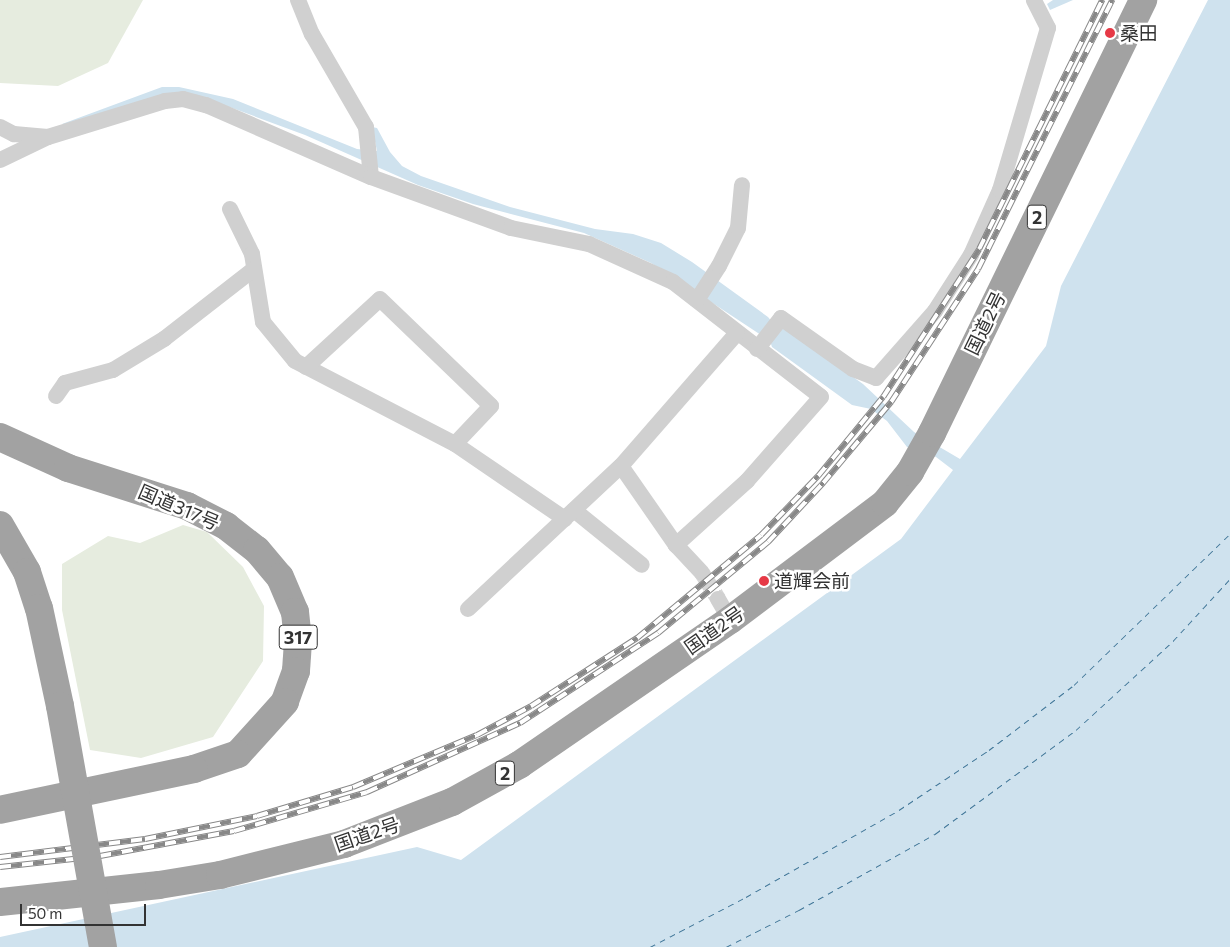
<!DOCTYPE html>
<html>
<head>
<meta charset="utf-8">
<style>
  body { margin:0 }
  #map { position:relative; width:1230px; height:947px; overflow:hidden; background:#fff; font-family:Commissioner,"Noto Sans JP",sans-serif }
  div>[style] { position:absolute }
  .green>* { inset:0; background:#e6ecdf }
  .water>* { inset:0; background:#cfe2ee }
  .ferry>* { height:1px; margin-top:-0.5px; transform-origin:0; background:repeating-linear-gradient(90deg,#3f7597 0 6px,transparent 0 11px) }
  .minor-tunnel>* { height:16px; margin-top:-8px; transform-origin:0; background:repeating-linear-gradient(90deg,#d6d6d6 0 16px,transparent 0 24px) }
  .minor>* { height:16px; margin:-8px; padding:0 8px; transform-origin:8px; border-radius:8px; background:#d0d0d0 }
  .trunk>* { height:28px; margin:-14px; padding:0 14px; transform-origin:14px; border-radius:14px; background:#a2a2a2 }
  .rail>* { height:5.5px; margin-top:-2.75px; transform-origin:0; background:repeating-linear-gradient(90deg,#fff 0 11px,#888 0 22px); box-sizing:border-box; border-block:1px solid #888 }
  .trunk-bridge>* { height:28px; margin:-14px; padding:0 14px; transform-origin:14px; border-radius:14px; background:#a2a2a2 }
  .dots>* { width:14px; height:14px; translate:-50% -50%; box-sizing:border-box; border:2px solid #fff; border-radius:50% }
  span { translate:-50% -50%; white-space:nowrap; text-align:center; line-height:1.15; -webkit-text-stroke:5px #fff; paint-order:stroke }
  .shield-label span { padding:1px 4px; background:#fff; border:1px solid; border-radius:4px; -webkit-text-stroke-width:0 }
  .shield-label { font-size:18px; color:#333; font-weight:700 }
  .poi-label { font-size:19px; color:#333 }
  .left { translate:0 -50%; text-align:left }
  .street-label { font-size:19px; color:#333 }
  .scale { position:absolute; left:20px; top:904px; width:126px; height:22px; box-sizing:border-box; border:2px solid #333; border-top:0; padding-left:6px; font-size:15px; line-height:18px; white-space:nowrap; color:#333; -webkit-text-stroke:4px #fff; paint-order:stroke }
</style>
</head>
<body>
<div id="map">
  <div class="green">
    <div style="clip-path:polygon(0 0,143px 0,108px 63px,58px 86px,0 83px)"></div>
    <div style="clip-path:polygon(183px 525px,207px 532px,243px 567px,264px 606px,263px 661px,213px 737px,141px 758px,90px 750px,62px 610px,62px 564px,108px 536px,140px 543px)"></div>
  </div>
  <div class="water">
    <div style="clip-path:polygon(1053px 0,1073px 0,1050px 10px,1047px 4px)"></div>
    <div style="clip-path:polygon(1208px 0,1230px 0,1230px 947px,0 947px,0 937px,417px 847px,461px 860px,901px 539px,953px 470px,936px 457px,907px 447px,887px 421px,871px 409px,852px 405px,772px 347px,770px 341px,714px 304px,651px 263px,584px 233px,473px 204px,418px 185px,305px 135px,205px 98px,71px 126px,62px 124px,162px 87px,179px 87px,233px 99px,357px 149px,377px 151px,372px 127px,377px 128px,390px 152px,402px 166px,421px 176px,510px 207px,595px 229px,633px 234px,661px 243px,692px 262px,768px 317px,777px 328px,784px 328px,863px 384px,914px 432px,960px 459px,1046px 346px,1061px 286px)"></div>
  </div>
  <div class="ferry">
    <div style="left:650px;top:947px;width:108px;rotate:-27.5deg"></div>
    <div style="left:746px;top:897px;width:176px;rotate:-29.6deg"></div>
    <div style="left:899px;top:810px;width:108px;rotate:-33.7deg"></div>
    <div style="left:989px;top:750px;width:107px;rotate:-37.4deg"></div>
    <div style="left:1074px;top:685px;width:217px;rotate:-44.1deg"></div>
    <div style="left:726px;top:947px;width:82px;rotate:-26.9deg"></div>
    <div style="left:799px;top:910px;width:156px;rotate:-29.2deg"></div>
    <div style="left:935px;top:834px;width:175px;rotate:-36.4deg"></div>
    <div style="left:1076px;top:730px;width:132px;rotate:-42.5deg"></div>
    <div style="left:1173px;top:641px;width:84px;rotate:-47.4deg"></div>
  </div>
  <div class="minor-tunnel">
    <div style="left:702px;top:573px;width:31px;rotate:58deg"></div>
  </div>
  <div class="minor">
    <div style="left:298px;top:0;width:37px;rotate:68deg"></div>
    <div style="left:312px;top:34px;width:108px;rotate:59.9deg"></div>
    <div style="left:366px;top:127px;width:50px;rotate:84.3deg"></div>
    <div style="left:0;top:127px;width:16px;rotate:27deg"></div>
    <div style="left:14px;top:134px;width:34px;rotate:5deg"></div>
    <div style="left:0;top:160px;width:53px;rotate:-25.6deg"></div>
    <div style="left:48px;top:137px;width:122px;rotate:-17.1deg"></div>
    <div style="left:165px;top:101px;width:18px;rotate:-6deg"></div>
    <div style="left:183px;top:99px;width:24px;rotate:15deg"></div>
    <div style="left:206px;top:105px;width:180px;rotate:23.6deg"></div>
    <div style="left:371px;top:177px;width:149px;rotate:20deg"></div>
    <div style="left:511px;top:228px;width:80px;rotate:11.6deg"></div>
    <div style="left:589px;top:244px;width:92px;rotate:24.3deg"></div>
    <div style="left:673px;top:282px;width:187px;rotate:37.8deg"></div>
    <div style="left:821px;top:397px;width:112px;rotate:131.4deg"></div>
    <div style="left:747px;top:481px;width:96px;rotate:138deg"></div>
    <div style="left:230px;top:209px;width:50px;rotate:63.9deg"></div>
    <div style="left:252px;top:254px;width:69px;rotate:80.8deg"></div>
    <div style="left:263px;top:322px;width:50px;rotate:50.6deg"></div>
    <div style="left:295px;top:361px;width:180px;rotate:27.4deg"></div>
    <div style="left:455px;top:444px;width:133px;rotate:34.3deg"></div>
    <div style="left:697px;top:300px;width:40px;rotate:-57.1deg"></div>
    <div style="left:719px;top:266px;width:42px;rotate:-63.4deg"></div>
    <div style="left:738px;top:228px;width:43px;rotate:-84.7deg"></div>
    <div style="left:757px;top:349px;width:39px;rotate:-52deg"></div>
    <div style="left:781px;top:318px;width:88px;rotate:35.3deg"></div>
    <div style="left:853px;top:369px;width:25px;rotate:21deg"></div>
    <div style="left:876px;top:378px;width:89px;rotate:-48.6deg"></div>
    <div style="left:935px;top:311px;width:67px;rotate:-57.3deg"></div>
    <div style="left:971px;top:255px;width:71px;rotate:-66deg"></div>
    <div style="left:1000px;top:190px;width:169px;rotate:-73.5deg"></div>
    <div style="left:1048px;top:28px;width:31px;rotate:-117deg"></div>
    <div style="left:306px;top:367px;width:100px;rotate:-42.6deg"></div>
    <div style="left:380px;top:299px;width:154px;rotate:43.9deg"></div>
    <div style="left:491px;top:406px;width:52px;rotate:133.5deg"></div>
    <div style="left:56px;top:396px;width:16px;rotate:-55deg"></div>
    <div style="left:65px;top:383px;width:50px;rotate:-15.2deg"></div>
    <div style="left:113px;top:370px;width:60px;rotate:-31.3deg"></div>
    <div style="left:164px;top:339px;width:114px;rotate:-37.9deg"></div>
    <div style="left:621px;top:466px;width:96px;rotate:55.2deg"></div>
    <div style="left:676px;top:545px;width:38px;rotate:47deg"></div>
    <div style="left:574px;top:510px;width:87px;rotate:39deg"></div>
    <div style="left:718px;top:599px;width:24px;rotate:60deg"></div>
    <div style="left:468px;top:609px;width:209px;rotate:-43.1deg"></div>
    <div style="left:621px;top:466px;width:176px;rotate:-48.9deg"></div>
  </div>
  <div class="trunk">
    <div style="left:0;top:437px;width:75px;rotate:24.5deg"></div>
    <div style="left:68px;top:468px;width:125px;rotate:17.7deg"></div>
    <div style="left:187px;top:506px;width:44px;rotate:27.1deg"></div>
    <div style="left:226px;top:526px;width:39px;rotate:38deg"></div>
    <div style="left:257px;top:550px;width:35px;rotate:50deg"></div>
    <div style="left:280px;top:577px;width:38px;rotate:67deg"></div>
    <div style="left:295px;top:612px;width:30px;rotate:84deg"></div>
    <div style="left:298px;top:642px;width:29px;rotate:94deg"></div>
    <div style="left:296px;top:671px;width:33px;rotate:110deg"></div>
    <div style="left:285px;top:702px;width:70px;rotate:132.1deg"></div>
    <div style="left:238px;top:754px;width:46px;rotate:161.2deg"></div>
    <div style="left:194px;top:769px;width:198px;rotate:168.1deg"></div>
    <div style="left:0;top:525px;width:54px;rotate:60.1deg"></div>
    <div style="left:27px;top:572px;width:38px;rotate:72deg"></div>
    <div style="left:39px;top:608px;width:100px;rotate:77.9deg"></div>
    <div style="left:0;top:902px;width:160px;rotate:-6.1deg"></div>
    <div style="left:159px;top:885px;width:62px;rotate:-9.3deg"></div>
    <div style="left:220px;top:875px;width:128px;rotate:-14deg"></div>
    <div style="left:344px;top:844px;width:116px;rotate:-21.3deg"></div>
    <div style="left:452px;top:802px;width:77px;rotate:-28.9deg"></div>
    <div style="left:519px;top:765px;width:256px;rotate:-34.5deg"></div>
    <div style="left:730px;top:620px;width:194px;rotate:-37deg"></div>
    <div style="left:885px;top:503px;width:40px;rotate:-51deg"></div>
    <div style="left:910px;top:472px;width:45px;rotate:-60.6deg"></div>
    <div style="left:932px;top:433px;width:482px;rotate:-64deg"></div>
  </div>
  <div class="rail">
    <div style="left:0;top:857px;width:146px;rotate:-7.1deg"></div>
    <div style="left:145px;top:839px;width:114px;rotate:-11.6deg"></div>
    <div style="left:257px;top:816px;width:100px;rotate:-16.8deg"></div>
    <div style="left:353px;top:787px;width:134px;rotate:-22.8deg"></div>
    <div style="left:477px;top:735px;width:61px;rotate:-28.2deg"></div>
    <div style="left:531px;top:706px;width:126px;rotate:-32.7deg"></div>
    <div style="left:637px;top:638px;width:161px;rotate:-39.7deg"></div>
    <div style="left:761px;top:535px;width:82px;rotate:-46deg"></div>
    <div style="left:818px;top:476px;width:102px;rotate:-50.6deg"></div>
    <div style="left:883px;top:397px;width:176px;rotate:-57deg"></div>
    <div style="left:979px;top:249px;width:278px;rotate:-63.7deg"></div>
    <div style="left:0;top:867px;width:101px;rotate:-6.3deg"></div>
    <div style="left:100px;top:856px;width:136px;rotate:-10.6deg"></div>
    <div style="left:234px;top:831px;width:139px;rotate:-16.3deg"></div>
    <div style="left:367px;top:792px;width:168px;rotate:-24.3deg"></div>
    <div style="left:520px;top:723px;width:165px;rotate:-33.1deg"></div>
    <div style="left:658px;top:633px;width:143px;rotate:-39.6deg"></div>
    <div style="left:768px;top:542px;width:81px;rotate:-47deg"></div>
    <div style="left:823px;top:483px;width:106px;rotate:-50deg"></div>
    <div style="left:891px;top:402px;width:159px;rotate:-56.8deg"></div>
    <div style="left:978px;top:269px;width:301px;rotate:-63.5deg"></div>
  </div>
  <div class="trunk-bridge">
    <div style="left:60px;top:706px;width:245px;rotate:79.9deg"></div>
  </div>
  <div class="dots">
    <div style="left:1110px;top:33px;background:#e63946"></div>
    <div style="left:764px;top:581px;background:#e63946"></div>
  </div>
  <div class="shield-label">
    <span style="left:1037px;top:217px">2</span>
    <span style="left:298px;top:637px">317</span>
    <span style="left:505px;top:773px">2</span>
  </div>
  <div class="poi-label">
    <span class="left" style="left:1120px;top:33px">桑田</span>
    <span class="left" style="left:774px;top:581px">道輝会前</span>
  </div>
  <div class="street-label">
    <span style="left:985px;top:323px;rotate:-64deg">国道2号</span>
    <span style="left:179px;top:507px;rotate:23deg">国道317号</span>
    <span style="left:714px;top:630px;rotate:-35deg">国道2号</span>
    <span style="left:367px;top:834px;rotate:-19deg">国道2号</span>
  </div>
  <div class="scale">50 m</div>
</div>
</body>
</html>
